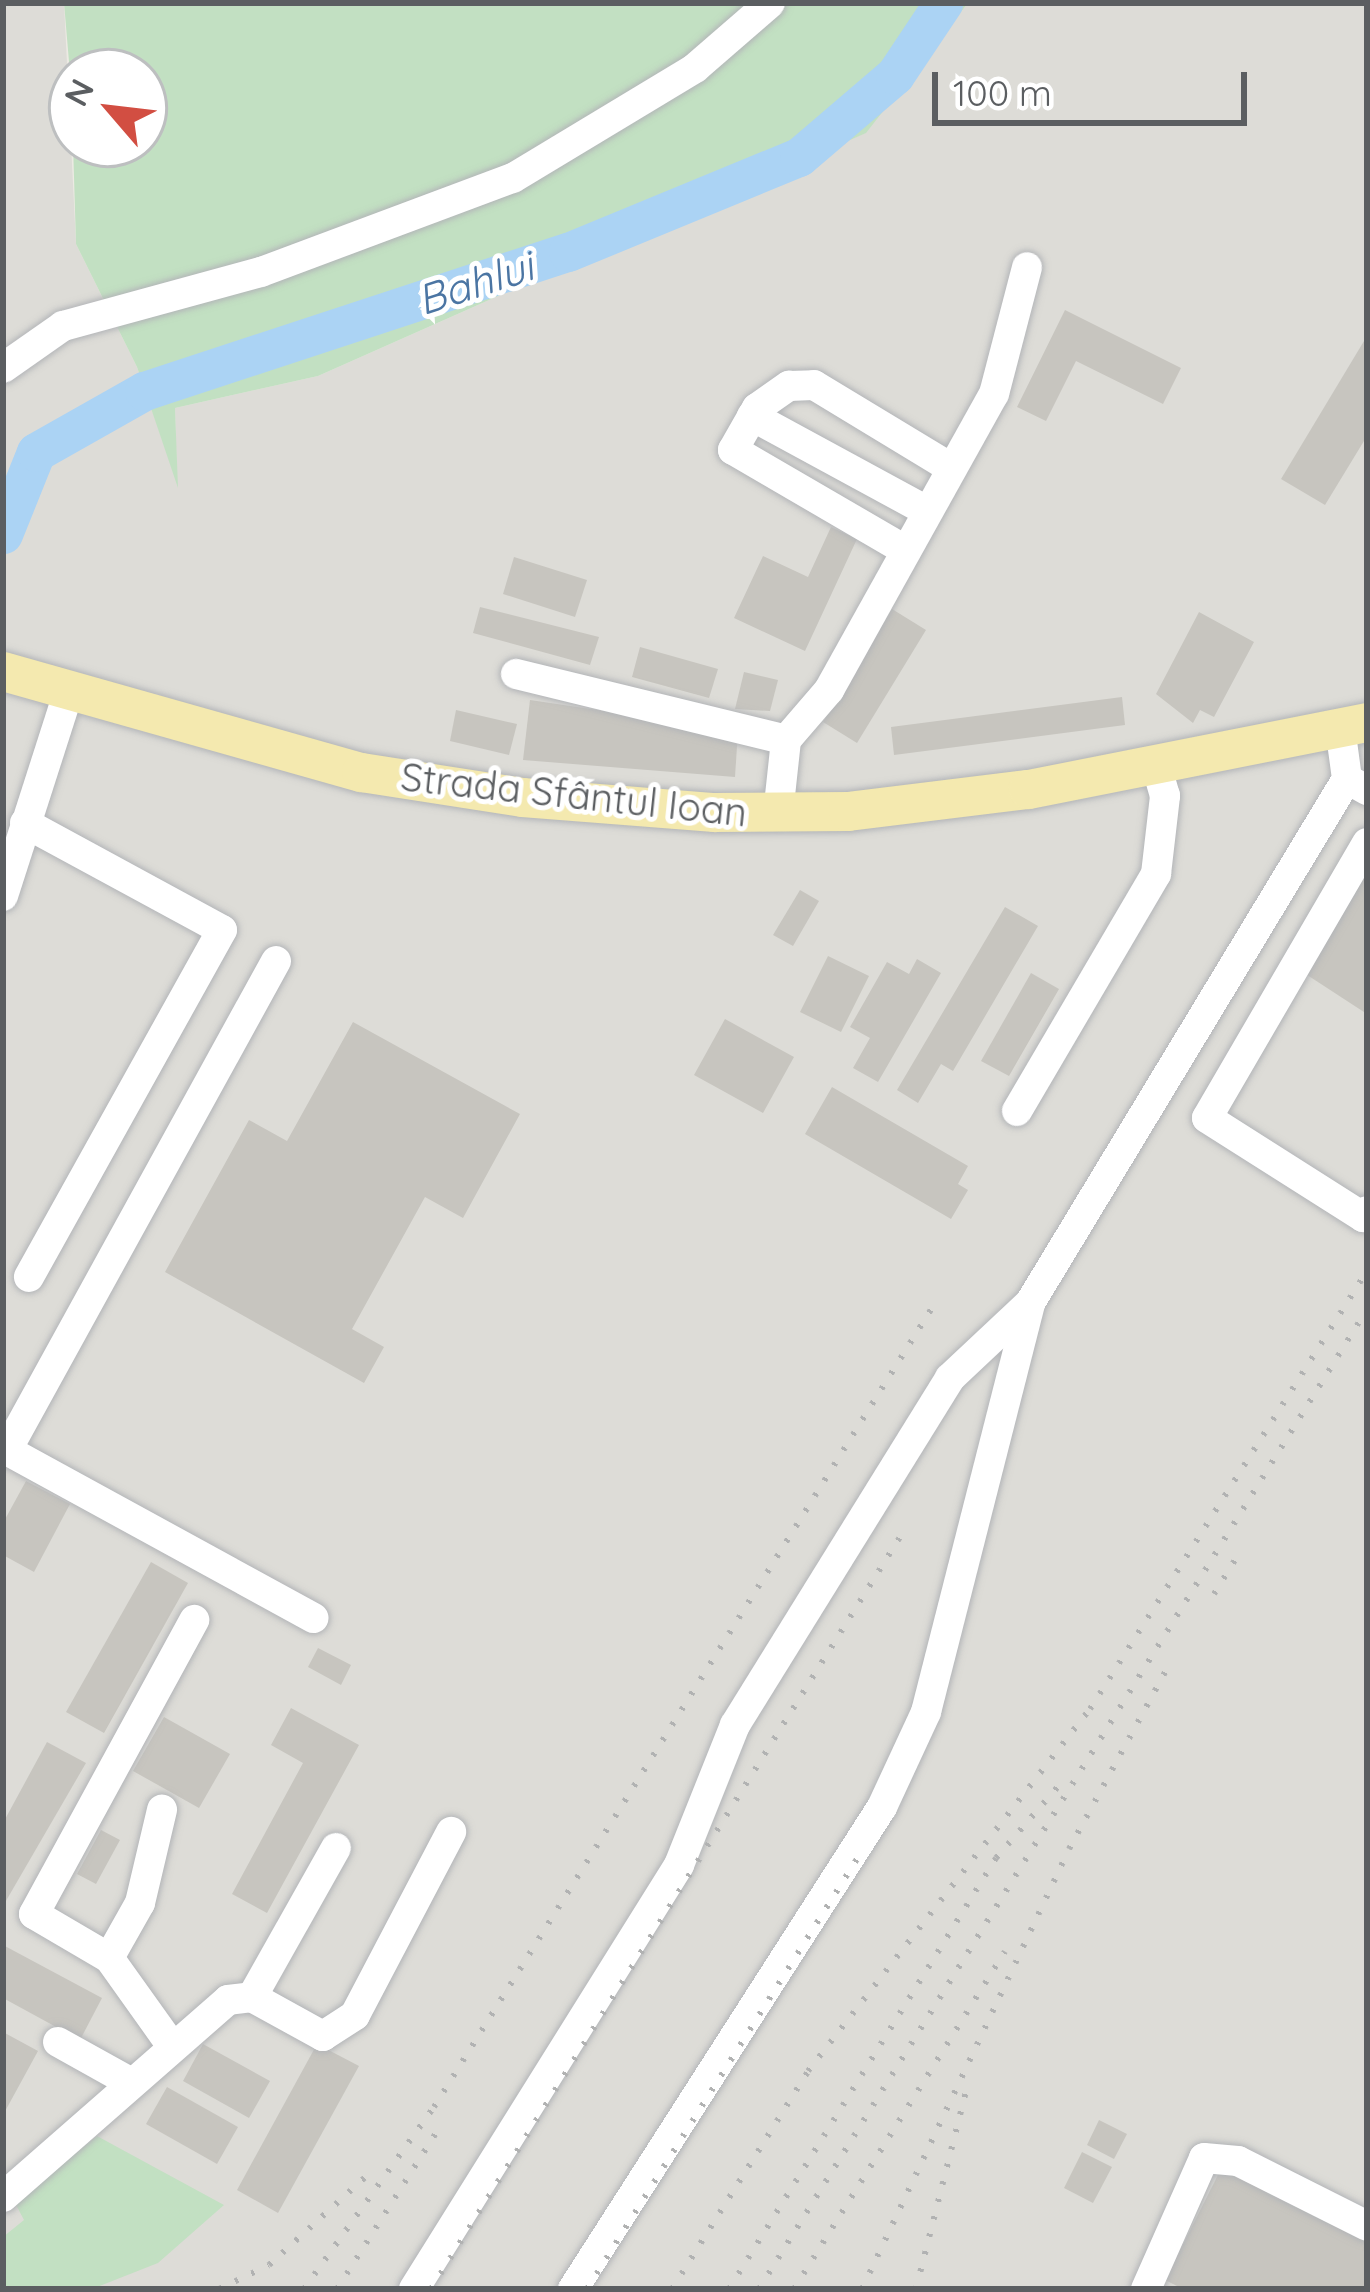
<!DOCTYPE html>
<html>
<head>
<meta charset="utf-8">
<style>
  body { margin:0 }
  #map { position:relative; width:1370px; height:2292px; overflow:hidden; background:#eceae3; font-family:Quicksand,sans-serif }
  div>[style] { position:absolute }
  .industrial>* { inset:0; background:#dddcd7 }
  .green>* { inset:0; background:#c2e0c2 }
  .river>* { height:39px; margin:-19.5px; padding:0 19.5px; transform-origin:19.5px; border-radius:19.5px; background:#abd3f4 }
  .building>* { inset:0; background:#c7c5bf }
  .roads { filter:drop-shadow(0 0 3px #b3b5b8) drop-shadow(0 0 3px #b3b5b8) }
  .minor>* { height:30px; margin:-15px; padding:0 15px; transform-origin:15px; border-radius:15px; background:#fff }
  .major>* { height:39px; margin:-19.5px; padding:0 19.5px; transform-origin:19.5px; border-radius:19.5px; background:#f4e9af }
  .rail>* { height:6px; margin-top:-3px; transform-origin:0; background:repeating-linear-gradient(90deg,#b1b2b2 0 3px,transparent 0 18px) }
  span { translate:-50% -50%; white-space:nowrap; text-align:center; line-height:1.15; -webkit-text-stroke:10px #fff; paint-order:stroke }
  .street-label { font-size:39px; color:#5b5e61 }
  .water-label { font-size:42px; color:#4b75a3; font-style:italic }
  .frame { position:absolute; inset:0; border:6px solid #5b5e61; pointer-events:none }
  .north { position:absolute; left:48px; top:48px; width:120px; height:120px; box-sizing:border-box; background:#fff; border:3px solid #bdbfc0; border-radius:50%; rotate:298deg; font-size:33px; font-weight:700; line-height:48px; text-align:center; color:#5b5e61 }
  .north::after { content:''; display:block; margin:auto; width:42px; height:54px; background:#d24e42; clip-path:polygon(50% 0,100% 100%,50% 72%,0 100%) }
  .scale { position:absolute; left:932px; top:72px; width:315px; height:54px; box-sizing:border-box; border:6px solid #5b5e61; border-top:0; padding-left:15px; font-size:36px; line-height:42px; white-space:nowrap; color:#5b5e61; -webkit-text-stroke:9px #fff; paint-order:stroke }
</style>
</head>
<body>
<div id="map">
  <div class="industrial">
    <div style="clip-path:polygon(3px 3px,64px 3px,76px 244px,137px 367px,177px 482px,175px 408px,318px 376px,865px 133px,968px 3px,1367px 3px,1367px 2289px,3px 2289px)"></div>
  </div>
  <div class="green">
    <div style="clip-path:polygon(64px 3px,968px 3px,866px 133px,318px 376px,175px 408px,178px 488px,137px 367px,76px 244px,73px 144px,144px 144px,144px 72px,72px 72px,72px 97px)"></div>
    <div style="clip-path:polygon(97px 2136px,224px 2205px,158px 2263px,92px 2289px,3px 2289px,3px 2237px,24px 2220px,15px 2203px)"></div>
  </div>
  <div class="river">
    <div style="left:3px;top:534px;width:88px;rotate:-68.1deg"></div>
    <div style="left:36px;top:452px;width:124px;rotate:-29.5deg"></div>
    <div style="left:144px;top:391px;width:446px;rotate:-18.2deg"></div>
    <div style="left:568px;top:252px;width:250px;rotate:-22.4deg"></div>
    <div style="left:799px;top:157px;width:126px;rotate:-40.5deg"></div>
    <div style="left:895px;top:75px;width:87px;rotate:-56.3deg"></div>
  </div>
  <div class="building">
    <div style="clip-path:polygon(1065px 310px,1181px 368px,1163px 404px,1076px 361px,1046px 421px,1017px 407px)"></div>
    <div style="clip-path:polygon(1367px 336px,1367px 436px,1325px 505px,1281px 479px)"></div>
    <div style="clip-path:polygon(831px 527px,857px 539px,805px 651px,734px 618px,763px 556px,808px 577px)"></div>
    <div style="clip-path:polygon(514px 557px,587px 580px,575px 617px,503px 594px)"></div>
    <div style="clip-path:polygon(480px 607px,599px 637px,590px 665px,473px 633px)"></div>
    <div style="clip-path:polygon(892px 609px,926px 630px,857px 743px,823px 722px)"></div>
    <div style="clip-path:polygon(1199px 612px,1254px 642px,1214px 717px,1200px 710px,1193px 723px,1156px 694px)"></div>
    <div style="clip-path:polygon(640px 647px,718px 669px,709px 698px,632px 677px)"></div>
    <div style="clip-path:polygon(744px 672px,778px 680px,770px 711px,735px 709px)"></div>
    <div style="clip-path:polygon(1122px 697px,1125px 725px,894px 755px,891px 727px)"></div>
    <div style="clip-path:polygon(530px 700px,738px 731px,735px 777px,523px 760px)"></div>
    <div style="clip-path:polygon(456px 710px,517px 724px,509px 755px,450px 741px)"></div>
    <div style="clip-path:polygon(1367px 861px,1367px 1014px,1298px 969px)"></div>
    <div style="clip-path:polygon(800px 890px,819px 901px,793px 946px,773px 935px)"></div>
    <div style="clip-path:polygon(1005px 907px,1038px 926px,953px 1071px,941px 1064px,918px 1103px,897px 1090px)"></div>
    <div style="clip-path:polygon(828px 956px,869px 976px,841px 1032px,800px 1012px)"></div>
    <div style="clip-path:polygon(917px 959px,941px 973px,878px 1082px,853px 1068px,870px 1038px,850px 1027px,887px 962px,909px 974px)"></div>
    <div style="clip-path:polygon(1031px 973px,1059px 989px,1009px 1076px,981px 1061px)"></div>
    <div style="clip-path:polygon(725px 1019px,794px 1057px,763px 1113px,694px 1075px)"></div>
    <div style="clip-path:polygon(353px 1022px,520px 1114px,463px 1218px,425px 1197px,352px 1329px,384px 1347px,364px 1383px,165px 1272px,249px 1120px,287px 1141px)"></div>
    <div style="clip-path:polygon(832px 1087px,968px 1166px,958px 1184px,968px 1190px,951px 1219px,805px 1134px)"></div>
    <div style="clip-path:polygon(26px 1481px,70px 1504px,34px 1572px,3px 1555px,3px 1523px)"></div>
    <div style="clip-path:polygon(151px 1562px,188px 1583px,104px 1733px,66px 1712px)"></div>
    <div style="clip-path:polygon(318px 1648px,351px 1665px,341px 1685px,308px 1667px)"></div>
    <div style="clip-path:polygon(291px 1708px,359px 1745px,267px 1913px,232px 1894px,303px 1763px,271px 1745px)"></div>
    <div style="clip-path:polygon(164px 1717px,230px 1754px,199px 1808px,133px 1771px)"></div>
    <div style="clip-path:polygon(47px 1742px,86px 1763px,3px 1906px,3px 1823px)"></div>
    <div style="clip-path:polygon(101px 1830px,120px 1840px,96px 1884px,77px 1874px)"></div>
    <div style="clip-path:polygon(3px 1945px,102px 1998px,80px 2040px,3px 1998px)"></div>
    <div style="clip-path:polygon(3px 2032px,38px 2051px,3px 2115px)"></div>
    <div style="clip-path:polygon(203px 2044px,270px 2081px,249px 2118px,183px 2081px)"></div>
    <div style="clip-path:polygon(317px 2044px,359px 2066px,278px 2213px,237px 2190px)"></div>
    <div style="clip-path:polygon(167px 2087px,238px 2127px,217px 2164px,146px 2124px)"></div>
    <div style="clip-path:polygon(1099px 2120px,1127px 2134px,1114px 2159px,1087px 2145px)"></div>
    <div style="clip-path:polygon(1082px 2152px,1112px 2167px,1093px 2203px,1064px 2188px)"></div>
    <div style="clip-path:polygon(1222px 2167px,1367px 2241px,1367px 2289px,1183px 2289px,1165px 2280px)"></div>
  </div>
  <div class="roads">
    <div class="minor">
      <div style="left:3px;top:368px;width:73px;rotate:-35deg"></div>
      <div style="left:63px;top:326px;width:205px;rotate:-15.3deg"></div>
      <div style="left:261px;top:272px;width:269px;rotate:-20.5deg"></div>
      <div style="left:513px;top:178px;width:213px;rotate:-31.1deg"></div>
      <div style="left:695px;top:68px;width:99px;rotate:-40.9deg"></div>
      <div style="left:752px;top:416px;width:199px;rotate:28.5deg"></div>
      <div style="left:905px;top:550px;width:199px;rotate:-149.8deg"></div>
      <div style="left:733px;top:450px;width:48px;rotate:-60.3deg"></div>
      <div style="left:757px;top:408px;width:39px;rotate:-35deg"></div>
      <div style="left:789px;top:386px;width:25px;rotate:-2deg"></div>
      <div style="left:814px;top:385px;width:160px;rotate:31.2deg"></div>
      <div style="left:516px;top:674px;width:278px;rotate:13.7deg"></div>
      <div style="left:1340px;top:727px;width:52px;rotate:82.3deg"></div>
      <div style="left:1347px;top:779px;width:23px;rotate:29deg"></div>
      <div style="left:778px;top:814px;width:74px;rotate:-83.8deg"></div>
      <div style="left:786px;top:740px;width:66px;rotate:-49.3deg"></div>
      <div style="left:829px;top:690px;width:339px;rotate:-60.9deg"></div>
      <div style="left:994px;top:394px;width:131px;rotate:-75.4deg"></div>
      <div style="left:25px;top:823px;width:224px;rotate:28.5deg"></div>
      <div style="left:222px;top:930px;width:397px;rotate:119.1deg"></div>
      <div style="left:1367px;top:843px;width:318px;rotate:120.2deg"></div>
      <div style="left:1207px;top:1118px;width:185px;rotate:32.4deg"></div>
      <div style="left:1363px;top:1217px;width:7px;rotate:-56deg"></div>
      <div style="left:3px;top:896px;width:215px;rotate:-72.2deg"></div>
      <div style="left:1017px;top:1111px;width:275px;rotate:-59.6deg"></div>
      <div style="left:1156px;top:874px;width:79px;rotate:-83.4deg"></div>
      <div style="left:1165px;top:796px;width:33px;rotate:-106deg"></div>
      <div style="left:3px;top:1448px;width:354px;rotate:28.7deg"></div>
      <div style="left:7px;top:1450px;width:558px;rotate:-61.18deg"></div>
      <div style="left:109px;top:1958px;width:63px;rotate:-60.6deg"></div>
      <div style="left:140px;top:1903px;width:96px;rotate:-76.7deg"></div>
      <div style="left:252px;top:1997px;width:171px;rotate:-60.6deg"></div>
      <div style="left:58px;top:2042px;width:82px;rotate:29.1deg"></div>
      <div style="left:169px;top:2042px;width:103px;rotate:-125.5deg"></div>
      <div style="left:109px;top:1958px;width:87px;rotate:-149.6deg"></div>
      <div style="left:34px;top:1914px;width:335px;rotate:-61.4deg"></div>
      <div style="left:3px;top:2197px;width:299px;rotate:-41.2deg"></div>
      <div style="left:228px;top:2000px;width:24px;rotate:-7deg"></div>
      <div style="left:252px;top:1997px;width:81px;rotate:28.8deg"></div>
      <div style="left:323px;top:2036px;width:38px;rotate:-33deg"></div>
      <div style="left:355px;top:2015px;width:207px;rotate:-62.3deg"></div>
      <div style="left:414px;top:2289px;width:500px;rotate:-57.99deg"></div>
      <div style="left:679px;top:1865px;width:151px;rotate:-68.2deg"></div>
      <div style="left:735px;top:1725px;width:408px;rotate:-58.2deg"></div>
      <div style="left:950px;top:1378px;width:110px;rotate:-43.2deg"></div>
      <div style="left:1030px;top:1303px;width:612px;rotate:-58.83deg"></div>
      <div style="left:573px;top:2289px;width:573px;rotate:-57.34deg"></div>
      <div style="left:882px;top:1807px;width:105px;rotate:-65.1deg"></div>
      <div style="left:926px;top:1712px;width:422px;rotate:-75.7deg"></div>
      <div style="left:1146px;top:2289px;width:143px;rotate:-66.1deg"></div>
      <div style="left:1204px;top:2158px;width:34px;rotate:5deg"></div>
      <div style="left:1238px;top:2161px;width:144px;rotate:26.7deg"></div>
    </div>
    <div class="major">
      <div style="left:3px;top:671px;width:372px;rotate:15.8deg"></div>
      <div style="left:361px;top:772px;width:163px;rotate:8.8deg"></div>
      <div style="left:522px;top:797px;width:193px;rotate:4.5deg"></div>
      <div style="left:714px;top:812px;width:134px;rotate:-0.4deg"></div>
      <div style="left:848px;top:811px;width:181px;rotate:-7deg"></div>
      <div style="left:1028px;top:789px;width:346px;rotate:-11.2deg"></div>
    </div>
  </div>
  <div class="rail">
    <div style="left:1214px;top:1594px;width:46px;rotate:-58.4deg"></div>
    <div style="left:219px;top:2289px;width:55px;rotate:-25.6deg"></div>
    <div style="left:269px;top:2265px;width:142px;rotate:-42.4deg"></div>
    <div style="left:304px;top:2289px;width:224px;rotate:-54.5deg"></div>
    <div style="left:434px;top:2107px;width:941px;rotate:-58.07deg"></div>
    <div style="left:337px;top:2289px;width:192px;rotate:-57.6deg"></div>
    <div style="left:431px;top:2289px;width:896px;rotate:-58.05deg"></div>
    <div style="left:587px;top:2289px;width:517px;rotate:-57.88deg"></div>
    <div style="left:672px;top:2289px;width:257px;rotate:-58deg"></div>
    <div style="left:808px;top:2071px;width:459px;rotate:-52.1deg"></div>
    <div style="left:1090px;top:1709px;width:518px;rotate:-57.69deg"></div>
    <div style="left:729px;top:2289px;width:507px;rotate:-58.22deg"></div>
    <div style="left:996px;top:1858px;width:99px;rotate:-49.1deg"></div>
    <div style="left:759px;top:2289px;width:1153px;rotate:-58.18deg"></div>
    <div style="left:794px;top:2289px;width:398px;rotate:-58deg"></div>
    <div style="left:862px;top:2289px;width:486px;rotate:-64.8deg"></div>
    <div style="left:1069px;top:1849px;width:204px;rotate:-61.5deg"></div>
    <div style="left:916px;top:2289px;width:203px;rotate:-75.8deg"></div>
  </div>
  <div class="street-label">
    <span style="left:574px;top:795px;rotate:6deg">Strada Sfântul Ioan</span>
  </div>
  <div class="water-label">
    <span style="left:475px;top:283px;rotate:-18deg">Bahlui</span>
  </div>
  <div class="frame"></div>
  <div class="north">N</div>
  <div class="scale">100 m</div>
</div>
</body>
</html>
